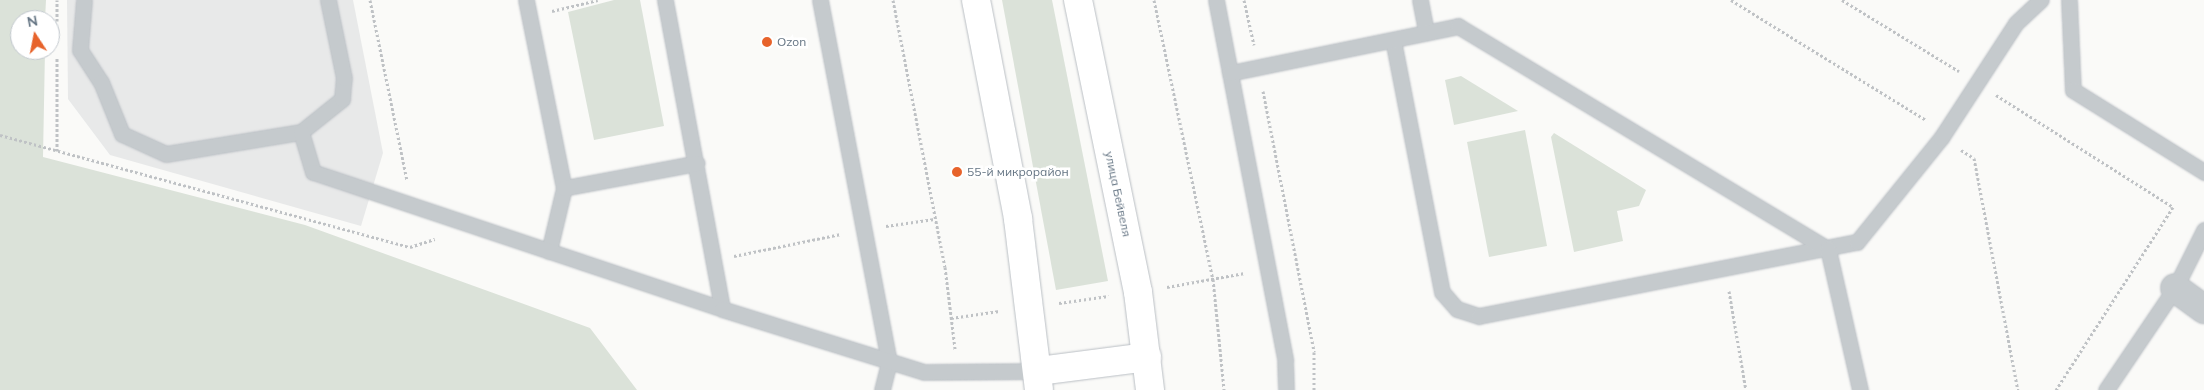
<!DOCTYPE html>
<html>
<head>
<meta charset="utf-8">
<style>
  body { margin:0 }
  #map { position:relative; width:2204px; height:390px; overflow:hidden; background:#fafaf8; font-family:Mulish,sans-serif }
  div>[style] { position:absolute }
  .built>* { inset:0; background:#e8e9e9 }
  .green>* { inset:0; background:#dbe2d9 }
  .path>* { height:3px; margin-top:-1.5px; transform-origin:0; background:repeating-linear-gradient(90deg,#bfc2c5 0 2.5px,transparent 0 5px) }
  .roads { filter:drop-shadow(0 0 1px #babfc4) drop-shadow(0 0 1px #babfc4) }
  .lane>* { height:15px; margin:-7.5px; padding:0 7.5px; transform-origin:7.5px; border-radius:7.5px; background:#c5cacd }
  .street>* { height:28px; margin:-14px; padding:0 14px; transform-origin:14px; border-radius:14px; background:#c5cacd }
  .secondary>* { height:28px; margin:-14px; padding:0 14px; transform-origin:14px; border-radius:14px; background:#fff }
  .dots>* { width:14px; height:14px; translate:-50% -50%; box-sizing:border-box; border:2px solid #fff; border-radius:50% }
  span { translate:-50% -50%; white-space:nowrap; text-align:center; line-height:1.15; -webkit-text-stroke:5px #fff; paint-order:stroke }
  .poi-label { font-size:12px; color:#647483 }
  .left { translate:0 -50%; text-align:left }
  .street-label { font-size:12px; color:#647483 }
  .north { position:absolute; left:10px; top:10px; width:50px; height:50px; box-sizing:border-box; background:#fff; border:1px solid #c1c7cd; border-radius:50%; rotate:349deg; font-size:14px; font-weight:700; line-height:20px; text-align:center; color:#647483 }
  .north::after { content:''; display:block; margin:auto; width:18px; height:22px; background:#e7632b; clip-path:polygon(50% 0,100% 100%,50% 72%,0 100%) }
</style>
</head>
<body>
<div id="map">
  <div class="built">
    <div style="clip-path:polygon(67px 0,353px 0,383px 153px,361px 226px,110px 155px,68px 99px)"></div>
  </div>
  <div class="green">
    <div style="clip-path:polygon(0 0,46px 0,45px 20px,20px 20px,20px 50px,45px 50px,43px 157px,305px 225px,590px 328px,637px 390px,0 390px)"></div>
    <div style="clip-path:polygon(614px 0,640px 0,664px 126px,594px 140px,568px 12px)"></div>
    <div style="clip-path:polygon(1002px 0,1052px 0,1108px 281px,1056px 290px)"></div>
    <div style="clip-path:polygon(1461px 76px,1518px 111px,1454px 125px,1445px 80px)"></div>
    <div style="clip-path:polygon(1525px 130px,1547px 246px,1489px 257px,1467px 142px)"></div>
    <div style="clip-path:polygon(1554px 133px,1646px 190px,1639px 206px,1617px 211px,1623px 241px,1574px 252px,1551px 137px)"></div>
  </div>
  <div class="path">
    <div style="left:370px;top:0;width:184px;rotate:78.4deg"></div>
    <div style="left:893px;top:0;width:272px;rotate:79deg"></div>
    <div style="left:945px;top:267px;width:83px;rotate:83deg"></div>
    <div style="left:1154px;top:0;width:285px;rotate:78.1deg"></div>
    <div style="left:1213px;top:279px;width:112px;rotate:84.3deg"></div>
    <div style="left:1244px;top:0;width:46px;rotate:77.5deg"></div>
    <div style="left:1731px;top:0;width:229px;rotate:31.6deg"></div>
    <div style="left:1842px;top:0;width:137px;rotate:31.3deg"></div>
    <div style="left:552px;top:11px;width:47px;rotate:-13.4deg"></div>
    <div style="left:57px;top:21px;width:21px;rotate:-90deg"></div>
    <div style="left:1263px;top:91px;width:266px;rotate:78.9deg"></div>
    <div style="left:1314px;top:352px;width:38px;rotate:90deg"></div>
    <div style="left:1996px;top:95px;width:209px;rotate:32.3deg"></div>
    <div style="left:2173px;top:207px;width:217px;rotate:122.6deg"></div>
    <div style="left:0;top:135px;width:425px;rotate:15.3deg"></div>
    <div style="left:410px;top:247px;width:26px;rotate:-18deg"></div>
    <div style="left:1961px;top:150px;width:15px;rotate:32deg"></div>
    <div style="left:1974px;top:158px;width:236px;rotate:79.3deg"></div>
    <div style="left:57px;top:151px;width:94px;rotate:-90deg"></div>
    <div style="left:886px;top:226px;width:49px;rotate:-8.1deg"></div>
    <div style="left:734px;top:256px;width:109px;rotate:-11.6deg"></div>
    <div style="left:1167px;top:287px;width:79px;rotate:-10.2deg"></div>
    <div style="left:1729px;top:291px;width:100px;rotate:80.3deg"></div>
    <div style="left:1059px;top:303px;width:50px;rotate:-8deg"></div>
    <div style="left:951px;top:318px;width:49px;rotate:-8.1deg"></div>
  </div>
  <div class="roads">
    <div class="lane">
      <div style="left:84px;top:0;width:50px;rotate:94.6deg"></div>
      <div style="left:80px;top:50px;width:38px;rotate:57deg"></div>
      <div style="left:101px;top:82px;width:56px;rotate:68deg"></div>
      <div style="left:122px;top:134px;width:48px;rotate:24.4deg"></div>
      <div style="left:166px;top:154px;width:137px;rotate:-9.3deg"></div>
      <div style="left:301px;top:132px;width:53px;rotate:-38.8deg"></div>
      <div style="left:342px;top:99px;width:21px;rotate:-85deg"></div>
      <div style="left:344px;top:78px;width:80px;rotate:-101.6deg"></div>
      <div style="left:526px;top:0;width:192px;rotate:78.6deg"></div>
      <div style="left:564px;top:188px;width:65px;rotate:103.4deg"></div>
      <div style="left:665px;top:0;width:314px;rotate:79.5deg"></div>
      <div style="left:820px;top:0;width:369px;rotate:79.2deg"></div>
      <div style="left:889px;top:362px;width:29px;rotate:104deg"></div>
      <div style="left:1216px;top:0;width:367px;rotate:79.1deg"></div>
      <div style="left:1285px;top:360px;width:30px;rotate:88deg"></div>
      <div style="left:1420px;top:0;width:33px;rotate:79deg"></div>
      <div style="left:2069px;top:0;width:90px;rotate:87.5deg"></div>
      <div style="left:2073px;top:90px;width:155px;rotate:32deg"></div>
      <div style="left:1393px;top:40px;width:257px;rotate:79deg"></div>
      <div style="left:1442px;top:292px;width:23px;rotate:49deg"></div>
      <div style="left:1457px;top:309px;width:23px;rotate:18deg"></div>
      <div style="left:1479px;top:316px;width:385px;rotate:-11.1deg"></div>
      <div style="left:1857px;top:242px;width:134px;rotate:-51.1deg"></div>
      <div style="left:1941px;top:138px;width:137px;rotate:-56.9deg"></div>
      <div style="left:2016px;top:23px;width:34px;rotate:-43deg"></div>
      <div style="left:1230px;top:73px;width:233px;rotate:-11.6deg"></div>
      <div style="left:1458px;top:26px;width:432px;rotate:31.1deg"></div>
      <div style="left:1828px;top:249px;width:145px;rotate:77.2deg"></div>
      <div style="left:301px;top:132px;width:42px;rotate:73.3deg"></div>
      <div style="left:313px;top:172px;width:431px;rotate:18.5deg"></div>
      <div style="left:722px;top:309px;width:212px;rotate:17.3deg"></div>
      <div style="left:924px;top:372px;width:114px;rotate:-0.5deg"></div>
      <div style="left:564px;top:188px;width:135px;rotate:-10.6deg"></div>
      <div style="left:2106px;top:390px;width:123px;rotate:-55.9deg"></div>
      <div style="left:2175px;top:288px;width:65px;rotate:-63.4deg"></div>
    </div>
    <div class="street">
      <div style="left:2175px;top:288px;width:36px;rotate:36deg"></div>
    </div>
    <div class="secondary">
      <div style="left:976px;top:0;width:223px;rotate:79.1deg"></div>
      <div style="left:1018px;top:219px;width:172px;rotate:83deg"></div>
      <div style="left:1078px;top:0;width:298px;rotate:78.4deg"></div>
      <div style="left:1138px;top:292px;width:99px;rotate:83deg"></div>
      <div style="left:1038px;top:371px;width:110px;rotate:-7.3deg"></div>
    </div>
  </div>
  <div class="dots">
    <div style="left:767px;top:42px;background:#e7632b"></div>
    <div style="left:957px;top:172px;background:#e7632b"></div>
  </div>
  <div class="poi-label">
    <span class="left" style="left:777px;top:42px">Ozon</span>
    <span class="left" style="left:967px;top:172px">55-й микрорайон</span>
  </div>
  <div class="street-label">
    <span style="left:1118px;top:194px;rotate:78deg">улица Бейвеля</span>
  </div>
  <div class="north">N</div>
</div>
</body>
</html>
